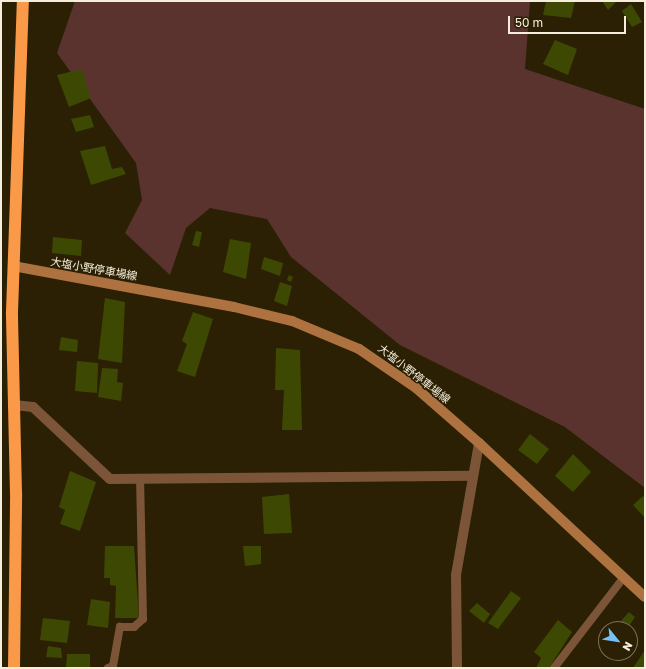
<!DOCTYPE html>
<html>
<head>
<meta charset="utf-8">
<style>
  body { margin:0 }
  #map { position:relative; width:646px; height:669px; overflow:hidden; background:#2b2003; font-family:"Golos Text","Noto Sans JP",sans-serif }
  div>[style] { position:absolute }
  .green>* { inset:0; background:#5a332f }
  .building>* { inset:0; background:#3d4903 }
  .lane>* { height:8px; margin:-4px; padding:0 4px; transform-origin:4px; border-radius:4px; background:#7c5538 }
  .street>* { height:10px; margin:-5px; padding:0 5px; transform-origin:5px; border-radius:5px; background:#7c5538 }
  .secondary>* { height:10px; margin:-5px; padding:0 5px; transform-origin:5px; border-radius:5px; background:#ae7140 }
  .highway>* { height:12px; margin:-6px; padding:0 6px; transform-origin:6px; border-radius:6px; background:#fa9a49 }
  span { translate:-50% -50%; white-space:nowrap; text-align:center; line-height:1.15; -webkit-text-stroke:3px #2b2003; paint-order:stroke }
  .street-label { font-size:11px; color:#f5eedd }
  .frame { position:absolute; inset:0; border:2px solid #f5eedd; pointer-events:none }
  .north { position:absolute; left:598px; top:621px; width:40px; height:40px; box-sizing:border-box; background:#2b2003; border:1px solid #7c725a; border-radius:50%; rotate:120deg; font-size:11px; font-weight:700; line-height:16px; text-align:center; color:#f5eedd }
  .north::after { content:''; display:block; margin:auto; width:14px; height:18px; background:#76c0f7; clip-path:polygon(50% 0,100% 100%,50% 72%,0 100%) }
  .scale { position:absolute; left:508px; top:16px; width:118px; height:18px; box-sizing:border-box; border:2px solid #f5eedd; border-top:0; padding-left:5px; font-size:12px; line-height:14px; white-space:nowrap; color:#f5eedd; -webkit-text-stroke:3px #2b2003; paint-order:stroke }
</style>
</head>
<body>
<div id="map">
  <div class="green">
    <div style="clip-path:polygon(75px 1px,530px 1px,525px 69px,645px 109px,645px 488px,565px 427px,400px 345px,291px 257px,267px 219px,210px 208px,186px 228px,170px 275px,125px 233px,142px 200px,136px 163px,57px 53px)"></div>
  </div>
  <div class="building">
    <div style="clip-path:polygon(546px 1px,575px 1px,571px 18px,543px 15px)"></div>
    <div style="clip-path:polygon(602px 1px,617px 1px,608px 10px)"></div>
    <div style="clip-path:polygon(631px 4px,642px 22px,632px 27px,622px 11px)"></div>
    <div style="clip-path:polygon(555px 40px,577px 49px,568px 75px,543px 64px)"></div>
    <div style="clip-path:polygon(82px 69px,91px 98px,69px 107px,57px 75px)"></div>
    <div style="clip-path:polygon(90px 115px,94px 127px,76px 132px,71px 119px)"></div>
    <div style="clip-path:polygon(105px 146px,112px 169px,122px 167px,126px 174px,91px 185px,80px 151px)"></div>
    <div style="clip-path:polygon(196px 231px,202px 232px,199px 247px,192px 245px)"></div>
    <div style="clip-path:polygon(53px 237px,82px 240px,81px 256px,52px 253px)"></div>
    <div style="clip-path:polygon(230px 239px,251px 243px,246px 279px,223px 272px)"></div>
    <div style="clip-path:polygon(264px 257px,283px 263px,280px 276px,261px 269px)"></div>
    <div style="clip-path:polygon(289px 275px,293px 277px,291px 282px,287px 280px)"></div>
    <div style="clip-path:polygon(280px 282px,292px 286px,287px 306px,274px 301px)"></div>
    <div style="clip-path:polygon(105px 298px,125px 302px,122px 363px,98px 359px)"></div>
    <div style="clip-path:polygon(193px 312px,213px 319px,195px 377px,177px 371px,187px 344px,182px 341px)"></div>
    <div style="clip-path:polygon(61px 337px,78px 340px,77px 352px,59px 350px)"></div>
    <div style="clip-path:polygon(276px 348px,300px 350px,302px 430px,282px 430px,284px 390px,275px 390px)"></div>
    <div style="clip-path:polygon(77px 361px,98px 363px,97px 393px,75px 391px)"></div>
    <div style="clip-path:polygon(102px 368px,118px 369px,117px 382px,123px 383px,121px 401px,98px 397px)"></div>
    <div style="clip-path:polygon(530px 434px,549px 449px,537px 464px,518px 450px)"></div>
    <div style="clip-path:polygon(573px 454px,591px 472px,573px 492px,555px 476px)"></div>
    <div style="clip-path:polygon(70px 471px,96px 482px,80px 531px,60px 524px,65px 510px,59px 507px)"></div>
    <div style="clip-path:polygon(289px 494px,292px 533px,264px 534px,262px 497px)"></div>
    <div style="clip-path:polygon(643px 496px,645px 498px,645px 518px,633px 505px)"></div>
    <div style="clip-path:polygon(105px 546px,134px 546px,139px 618px,115px 618px,116px 586px,110px 585px,110px 578px,104px 578px)"></div>
    <div style="clip-path:polygon(243px 546px,261px 546px,261px 564px,245px 566px)"></div>
    <div style="clip-path:polygon(511px 591px,521px 598px,498px 629px,488px 623px)"></div>
    <div style="clip-path:polygon(91px 599px,110px 602px,108px 628px,87px 625px)"></div>
    <div style="clip-path:polygon(477px 603px,490px 614px,484px 623px,469px 611px)"></div>
    <div style="clip-path:polygon(629px 612px,635px 617px,627px 629px,619px 623px)"></div>
    <div style="clip-path:polygon(43px 618px,70px 621px,67px 643px,40px 640px)"></div>
    <div style="clip-path:polygon(558px 620px,572px 632px,549px 668px,536px 668px,541px 658px,534px 652px)"></div>
    <div style="clip-path:polygon(48px 646px,61px 648px,62px 658px,46px 657px)"></div>
    <div style="clip-path:polygon(645px 650px,645px 668px,633px 668px)"></div>
    <div style="clip-path:polygon(67px 654px,90px 654px,90px 668px,66px 668px)"></div>
  </div>
  <div class="lane">
    <div style="left:108px;top:668px;width:5px;rotate:-22deg"></div>
    <div style="left:113px;top:666px;width:40px;rotate:-80deg"></div>
    <div style="left:120px;top:627px;width:14px"></div>
    <div style="left:134px;top:627px;width:12px;rotate:-42deg"></div>
    <div style="left:143px;top:619px;width:140px;rotate:-91.2deg"></div>
    <div style="left:554px;top:668px;width:115px;rotate:-52.4deg"></div>
  </div>
  <div class="street">
    <div style="left:14px;top:405px;width:19px;rotate:6deg"></div>
    <div style="left:33px;top:407px;width:105px;rotate:43.1deg"></div>
    <div style="left:110px;top:479px;width:362px;rotate:-0.5deg"></div>
    <div style="left:457px;top:668px;width:93px;rotate:-90.6deg"></div>
    <div style="left:456px;top:575px;width:134px;rotate:-80.1deg"></div>
  </div>
  <div class="secondary">
    <div style="left:13px;top:266px;width:225px;rotate:10.5deg"></div>
    <div style="left:234px;top:307px;width:60px;rotate:13.6deg"></div>
    <div style="left:292px;top:321px;width:73px;rotate:22.7deg"></div>
    <div style="left:359px;top:349px;width:69px;rotate:34.4deg"></div>
    <div style="left:416px;top:388px;width:84px;rotate:41.1deg"></div>
    <div style="left:479px;top:443px;width:226px;rotate:42.9deg"></div>
  </div>
  <div class="highway">
    <div style="left:14px;top:668px;width:175px;rotate:-89.3deg"></div>
    <div style="left:16px;top:493px;width:181px;rotate:-91.3deg"></div>
    <div style="left:12px;top:312px;width:311px;rotate:-88deg"></div>
  </div>
  <div class="street-label">
    <span style="left:94px;top:269px;rotate:10deg">大塩小野停車場線</span>
    <span style="left:414px;top:374px;rotate:38deg">大塩小野停車場線</span>
  </div>
  <div class="frame"></div>
  <div class="north">N</div>
  <div class="scale">50 m</div>
</div>
</body>
</html>
